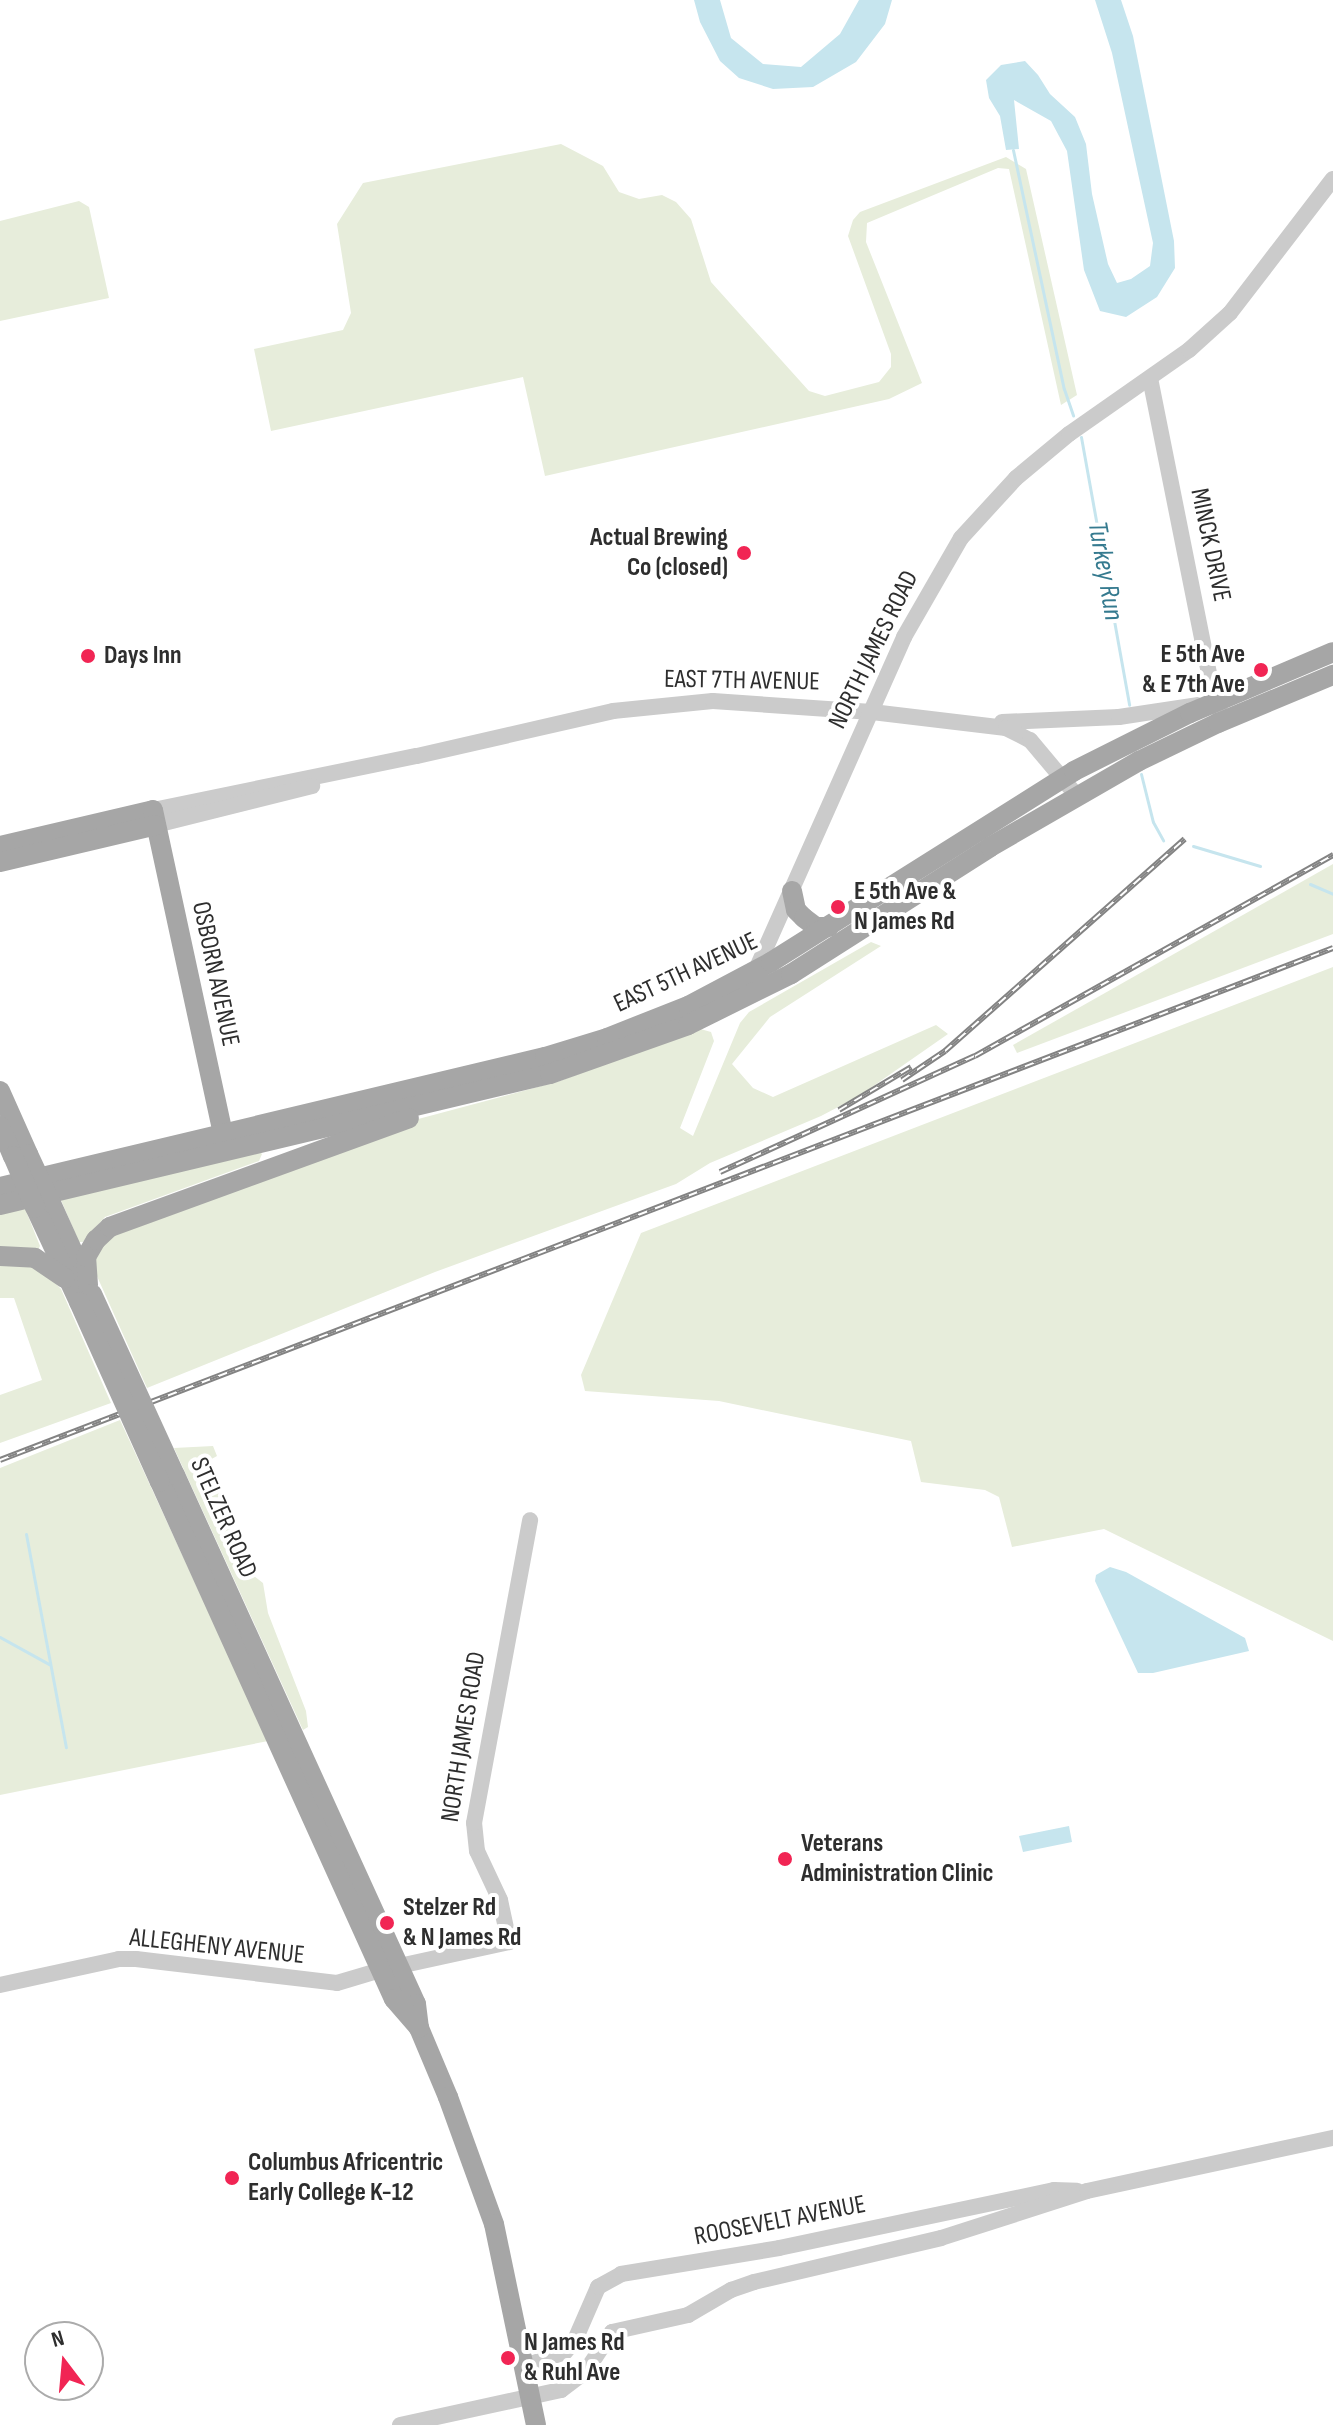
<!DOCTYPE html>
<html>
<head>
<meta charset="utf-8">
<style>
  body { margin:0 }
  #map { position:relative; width:1333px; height:2425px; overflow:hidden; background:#fff; font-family:"Sofia Sans Condensed",sans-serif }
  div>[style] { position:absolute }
  .green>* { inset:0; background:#e7eddb }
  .water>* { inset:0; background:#c6e5ee }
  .stream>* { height:3px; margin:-1.5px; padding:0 1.5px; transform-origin:1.5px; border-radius:1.5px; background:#c6e5ee }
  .minor>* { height:16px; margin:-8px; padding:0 8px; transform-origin:8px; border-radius:8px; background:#cbcbcb }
  .major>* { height:20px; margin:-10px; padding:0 10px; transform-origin:10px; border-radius:10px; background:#a6a6a6 }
  .rail>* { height:6px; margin-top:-3px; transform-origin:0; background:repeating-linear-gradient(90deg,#fff 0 9px,#838383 0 18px); box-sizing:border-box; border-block:2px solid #838383 }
  .major-bridge>* { height:20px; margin:-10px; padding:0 10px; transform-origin:10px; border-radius:10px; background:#a6a6a6 }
  .dots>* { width:22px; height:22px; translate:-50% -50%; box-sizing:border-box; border:4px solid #fff; border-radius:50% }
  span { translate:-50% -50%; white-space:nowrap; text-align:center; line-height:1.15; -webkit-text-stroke:8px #fff; paint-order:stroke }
  .poi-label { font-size:26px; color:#2e2e2e; font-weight:700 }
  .right { translate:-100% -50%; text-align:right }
  .left { translate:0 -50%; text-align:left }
  .street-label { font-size:26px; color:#2e2e2e }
  .water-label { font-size:28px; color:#357a8f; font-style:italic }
  .north { position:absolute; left:24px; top:2321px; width:80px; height:80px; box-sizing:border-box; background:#fff; border:2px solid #ababab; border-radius:50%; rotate:344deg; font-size:22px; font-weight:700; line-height:32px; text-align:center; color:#2e2e2e }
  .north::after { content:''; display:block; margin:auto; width:28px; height:36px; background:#f12554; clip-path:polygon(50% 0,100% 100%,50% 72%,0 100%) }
</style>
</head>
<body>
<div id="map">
  <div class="green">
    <div style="clip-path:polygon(561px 144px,603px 166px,619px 192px,639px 199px,662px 195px,676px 202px,691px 219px,711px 282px,809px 391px,825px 396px,879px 382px,891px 367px,891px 354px,848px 236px,853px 220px,860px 212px,1006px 157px,1026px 169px,1077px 395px,1061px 405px,1009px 169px,998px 168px,867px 223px,866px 242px,922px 383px,889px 399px,545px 476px,523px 377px,271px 431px,254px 349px,343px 330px,351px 313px,337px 224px,363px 183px)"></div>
    <div style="clip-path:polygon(79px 201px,89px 207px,109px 298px,0 321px,0 221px)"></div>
    <div style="clip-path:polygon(1333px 864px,1333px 934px,1017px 1053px,1013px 1045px)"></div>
    <div style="clip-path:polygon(871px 942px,881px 946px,770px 1017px,732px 1064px,753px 1088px,773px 1097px,936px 1025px,948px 1034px,859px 1096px,821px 1116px,710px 1163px,676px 1184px,435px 1272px,147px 1388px,96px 1274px,95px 1261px,102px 1244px,116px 1233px,407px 1122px,560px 1081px,697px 1028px,711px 1032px,714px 1041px,680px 1128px,693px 1136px,740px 1023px,749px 1012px)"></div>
    <div style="clip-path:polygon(1333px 967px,1333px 1641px,1104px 1529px,1012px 1547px,999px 1497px,985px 1490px,921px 1482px,911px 1441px,719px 1401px,585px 1391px,581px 1375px,641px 1233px)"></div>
    <div style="clip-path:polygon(258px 1150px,262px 1154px,259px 1161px,105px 1217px,83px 1242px,79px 1242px,61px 1200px)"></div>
    <div style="clip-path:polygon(24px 1206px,40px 1246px,38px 1250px,0 1248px,0 1212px)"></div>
    <div style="clip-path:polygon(0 1263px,26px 1264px,46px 1273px,61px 1289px,111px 1403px,0 1443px,0 1395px,42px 1380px,14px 1298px,0 1298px)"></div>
    <div style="clip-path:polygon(120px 1420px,268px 1741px,0 1795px,0 1468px)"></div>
    <div style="clip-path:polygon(213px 1446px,217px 1456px,208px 1461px,254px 1576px,263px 1583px,268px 1613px,306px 1711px,308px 1727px,303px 1730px,174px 1448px)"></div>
  </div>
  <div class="water">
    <div style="clip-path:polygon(694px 0,720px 0,731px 38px,763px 64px,801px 67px,840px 34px,859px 0,892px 0,885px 24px,856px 62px,813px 87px,773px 89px,739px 78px,720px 61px,700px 22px)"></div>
    <div style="clip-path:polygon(1095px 0,1121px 0,1133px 36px,1174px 241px,1175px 268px,1157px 297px,1126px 317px,1100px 311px,1084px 270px,1067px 151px,1051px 121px,1014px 100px,1019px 149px,1006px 150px,1000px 116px,989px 98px,986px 80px,1001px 65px,1025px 61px,1038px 75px,1050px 94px,1075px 117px,1086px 144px,1092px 194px,1108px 264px,1117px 283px,1131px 279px,1150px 266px,1153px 243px,1112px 53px)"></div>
    <div style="clip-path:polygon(1110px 1567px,1126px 1572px,1245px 1638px,1249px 1651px,1153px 1673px,1138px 1673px,1095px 1581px,1096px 1575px)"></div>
    <div style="clip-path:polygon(1069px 1826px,1072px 1842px,1023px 1852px,1019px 1836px)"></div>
  </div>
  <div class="stream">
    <div style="left:1013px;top:150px;width:244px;rotate:78deg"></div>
    <div style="left:1064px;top:389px;width:28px;rotate:71deg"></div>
    <div style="left:1081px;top:437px;width:272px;rotate:79.8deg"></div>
    <div style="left:1141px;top:774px;width:49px;rotate:76deg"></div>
    <div style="left:1153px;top:822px;width:21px;rotate:61deg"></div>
    <div style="left:1193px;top:846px;width:70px;rotate:16.6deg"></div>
    <div style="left:1310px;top:884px;width:25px;rotate:23deg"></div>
    <div style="left:26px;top:1534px;width:217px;rotate:79.4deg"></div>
    <div style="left:0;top:1637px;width:56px;rotate:28.9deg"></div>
  </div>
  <div class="minor">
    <div style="left:1150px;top:378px;width:330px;rotate:78.7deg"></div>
    <div style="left:1215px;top:702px;width:11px;rotate:63deg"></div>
    <div style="left:1002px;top:722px;width:117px;rotate:-2.4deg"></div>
    <div style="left:1119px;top:717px;width:79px;rotate:-8.7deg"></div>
    <div style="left:153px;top:810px;width:269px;rotate:-11.6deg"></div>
    <div style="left:417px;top:756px;width:201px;rotate:-12.9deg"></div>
    <div style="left:613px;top:711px;width:100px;rotate:-5.7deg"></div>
    <div style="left:713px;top:701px;width:159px;rotate:4deg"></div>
    <div style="left:872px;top:712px;width:135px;rotate:6.8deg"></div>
    <div style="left:1006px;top:728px;width:27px;rotate:27deg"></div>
    <div style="left:1030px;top:740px;width:73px;rotate:50deg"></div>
    <div style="left:156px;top:825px;width:161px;rotate:-14deg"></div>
    <div style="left:755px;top:972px;width:367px;rotate:-66deg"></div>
    <div style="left:904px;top:637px;width:114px;rotate:-60.1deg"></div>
    <div style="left:961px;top:538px;width:81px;rotate:-47.5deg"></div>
    <div style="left:1016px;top:478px;width:69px;rotate:-39.7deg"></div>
    <div style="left:1069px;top:434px;width:146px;rotate:-35deg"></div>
    <div style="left:1189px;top:350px;width:55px;rotate:-42.1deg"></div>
    <div style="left:1230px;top:313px;width:169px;rotate:-52.5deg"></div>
    <div style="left:0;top:1985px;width:122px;rotate:-12.3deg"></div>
    <div style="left:119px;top:1959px;width:17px"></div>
    <div style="left:136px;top:1959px;width:202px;rotate:6.8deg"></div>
    <div style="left:337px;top:1983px;width:46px;rotate:-16.5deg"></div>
    <div style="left:381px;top:1970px;width:131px;rotate:-12.3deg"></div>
    <div style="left:509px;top:1942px;width:43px;rotate:-102.1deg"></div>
    <div style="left:500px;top:1900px;width:54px;rotate:-115.1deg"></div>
    <div style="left:477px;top:1851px;width:28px;rotate:-96deg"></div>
    <div style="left:474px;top:1823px;width:308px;rotate:-79.5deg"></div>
    <div style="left:525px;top:2366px;width:42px;rotate:-19.3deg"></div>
    <div style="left:565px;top:2352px;width:16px;rotate:-50deg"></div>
    <div style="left:575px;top:2340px;width:58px;rotate:-66.5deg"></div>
    <div style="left:598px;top:2287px;width:26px;rotate:-29deg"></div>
    <div style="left:621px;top:2274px;width:160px;rotate:-9.3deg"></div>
    <div style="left:779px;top:2248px;width:281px;rotate:-11.9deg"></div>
    <div style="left:1054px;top:2190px;width:23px;rotate:2deg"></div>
    <div style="left:400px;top:2425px;width:165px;rotate:-12.3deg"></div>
    <div style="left:561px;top:2390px;width:31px;rotate:-37deg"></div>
    <div style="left:586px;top:2371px;width:47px;rotate:-56.3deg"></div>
    <div style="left:612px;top:2332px;width:78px;rotate:-12.6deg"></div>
    <div style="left:688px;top:2315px;width:50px;rotate:-30.2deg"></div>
    <div style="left:731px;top:2290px;width:24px;rotate:-19deg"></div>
    <div style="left:754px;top:2282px;width:192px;rotate:-13.2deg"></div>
    <div style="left:941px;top:2238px;width:153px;rotate:-17.8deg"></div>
    <div style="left:1087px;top:2191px;width:252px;rotate:-12.2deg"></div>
  </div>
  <div class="major">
    <div style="left:0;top:846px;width:157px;rotate:-13.2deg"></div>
    <div style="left:153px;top:810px;width:340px;rotate:77.8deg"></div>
    <div style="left:0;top:862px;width:160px;rotate:-13.3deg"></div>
    <div style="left:792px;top:891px;width:19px;rotate:78deg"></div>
    <div style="left:796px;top:910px;width:11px;rotate:45deg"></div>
    <div style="left:804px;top:918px;width:15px;rotate:37deg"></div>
    <div style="left:816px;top:927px;width:13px"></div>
    <div style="left:0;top:1091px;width:69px;rotate:66deg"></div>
    <div style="left:0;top:1126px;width:33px;rotate:67deg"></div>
    <div style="left:0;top:1187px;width:560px;rotate:-13.42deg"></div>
    <div style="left:545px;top:1057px;width:65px;rotate:-17deg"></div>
    <div style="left:607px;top:1038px;width:87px;rotate:-21.6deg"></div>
    <div style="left:688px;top:1006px;width:94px;rotate:-27.9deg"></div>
    <div style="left:771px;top:962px;width:358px;rotate:-32.2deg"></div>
    <div style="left:1074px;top:771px;width:130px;rotate:-26.6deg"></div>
    <div style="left:1190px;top:713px;width:155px;rotate:-23.1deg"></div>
    <div style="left:51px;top:1203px;width:80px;rotate:65.7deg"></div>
    <div style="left:0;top:1205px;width:565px;rotate:-13.4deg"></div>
    <div style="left:550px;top:1074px;width:146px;rotate:-19.5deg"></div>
    <div style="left:688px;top:1025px;width:115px;rotate:-26.3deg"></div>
    <div style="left:791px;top:974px;width:236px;rotate:-32.5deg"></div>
    <div style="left:990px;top:847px;width:172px;rotate:-30deg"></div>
    <div style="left:1139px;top:761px;width:88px;rotate:-25.7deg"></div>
    <div style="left:1218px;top:723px;width:125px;rotate:-22.7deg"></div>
    <div style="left:35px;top:1207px;width:105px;rotate:65.1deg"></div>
    <div style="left:0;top:1256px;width:35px;rotate:3deg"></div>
    <div style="left:35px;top:1258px;width:36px;rotate:34deg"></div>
    <div style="left:88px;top:1285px;width:28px;rotate:-94deg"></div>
    <div style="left:86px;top:1257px;width:20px;rotate:-60deg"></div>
    <div style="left:96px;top:1240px;width:19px;rotate:-43deg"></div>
    <div style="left:110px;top:1227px;width:318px;rotate:-20deg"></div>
    <div style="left:175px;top:1475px;width:581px;rotate:65.51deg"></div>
    <div style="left:416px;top:2004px;width:24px;rotate:83deg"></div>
    <div style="left:419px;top:2028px;width:75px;rotate:67.2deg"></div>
    <div style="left:448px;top:2097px;width:135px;rotate:70.1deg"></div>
    <div style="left:494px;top:2224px;width:205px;rotate:78.2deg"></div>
    <div style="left:160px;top:1482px;width:567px;rotate:65.65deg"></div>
    <div style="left:394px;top:1999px;width:38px;rotate:49deg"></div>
  </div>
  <div class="rail">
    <div style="left:902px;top:1080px;width:52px;rotate:-34deg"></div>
    <div style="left:945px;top:1051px;width:320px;rotate:-41.5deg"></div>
    <div style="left:839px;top:1110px;width:84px;rotate:-30.8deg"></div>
    <div style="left:720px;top:1172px;width:280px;rotate:-24.5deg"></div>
    <div style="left:975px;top:1056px;width:411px;rotate:-29.3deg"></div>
    <div style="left:0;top:1460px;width:1428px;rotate:-21.01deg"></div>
  </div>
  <div class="major-bridge">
    <div style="left:28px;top:1154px;width:54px;rotate:64.9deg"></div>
    <div style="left:13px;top:1156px;width:56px;rotate:66.7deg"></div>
    <div style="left:92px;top:1294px;width:199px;rotate:65.4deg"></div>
    <div style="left:79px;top:1302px;width:197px;rotate:65.8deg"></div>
  </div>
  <div class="dots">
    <div style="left:744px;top:553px;background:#f12554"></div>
    <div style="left:88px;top:656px;background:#f12554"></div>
    <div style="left:1261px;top:670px;background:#f12554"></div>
    <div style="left:838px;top:907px;background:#f12554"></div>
    <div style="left:785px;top:1859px;background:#f12554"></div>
    <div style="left:387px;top:1923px;background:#f12554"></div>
    <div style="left:232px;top:2178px;background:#f12554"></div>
    <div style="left:508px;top:2358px;background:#f12554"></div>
  </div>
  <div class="poi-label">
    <span class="right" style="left:728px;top:553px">Actual Brewing<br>Co (closed)</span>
    <span class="right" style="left:1245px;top:670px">E 5th Ave<br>&amp; E 7th Ave</span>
    <span class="left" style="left:104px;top:656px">Days Inn</span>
    <span class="left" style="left:854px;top:907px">E 5th Ave &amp;<br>N James Rd</span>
    <span class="left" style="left:801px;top:1859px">Veterans<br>Administration Clinic</span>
    <span class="left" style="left:403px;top:1923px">Stelzer Rd<br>&amp; N James Rd</span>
    <span class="left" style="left:248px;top:2178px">Columbus Africentric<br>Early College K-12</span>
    <span class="left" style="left:524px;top:2358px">N James Rd<br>&amp; Ruhl Ave</span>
  </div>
  <div class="street-label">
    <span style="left:1210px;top:545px;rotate:78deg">MINCK DRIVE</span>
    <span style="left:874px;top:650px;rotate:-64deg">NORTH JAMES ROAD</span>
    <span style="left:742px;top:681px;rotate:1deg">EAST 7TH AVENUE</span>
    <span style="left:686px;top:973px;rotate:-25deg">EAST 5TH AVENUE</span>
    <span style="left:215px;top:974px;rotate:78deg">OSBORN AVENUE</span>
    <span style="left:223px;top:1518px;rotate:66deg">STELZER ROAD</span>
    <span style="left:464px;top:1737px;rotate:-81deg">NORTH JAMES ROAD</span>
    <span style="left:217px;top:1947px;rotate:6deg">ALLEGHENY AVENUE</span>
    <span style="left:780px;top:2221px;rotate:-11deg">ROOSEVELT AVENUE</span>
  </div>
  <div class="water-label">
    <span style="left:1105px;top:571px;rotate:80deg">Turkey Run</span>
  </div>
  <div class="north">N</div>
</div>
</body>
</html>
